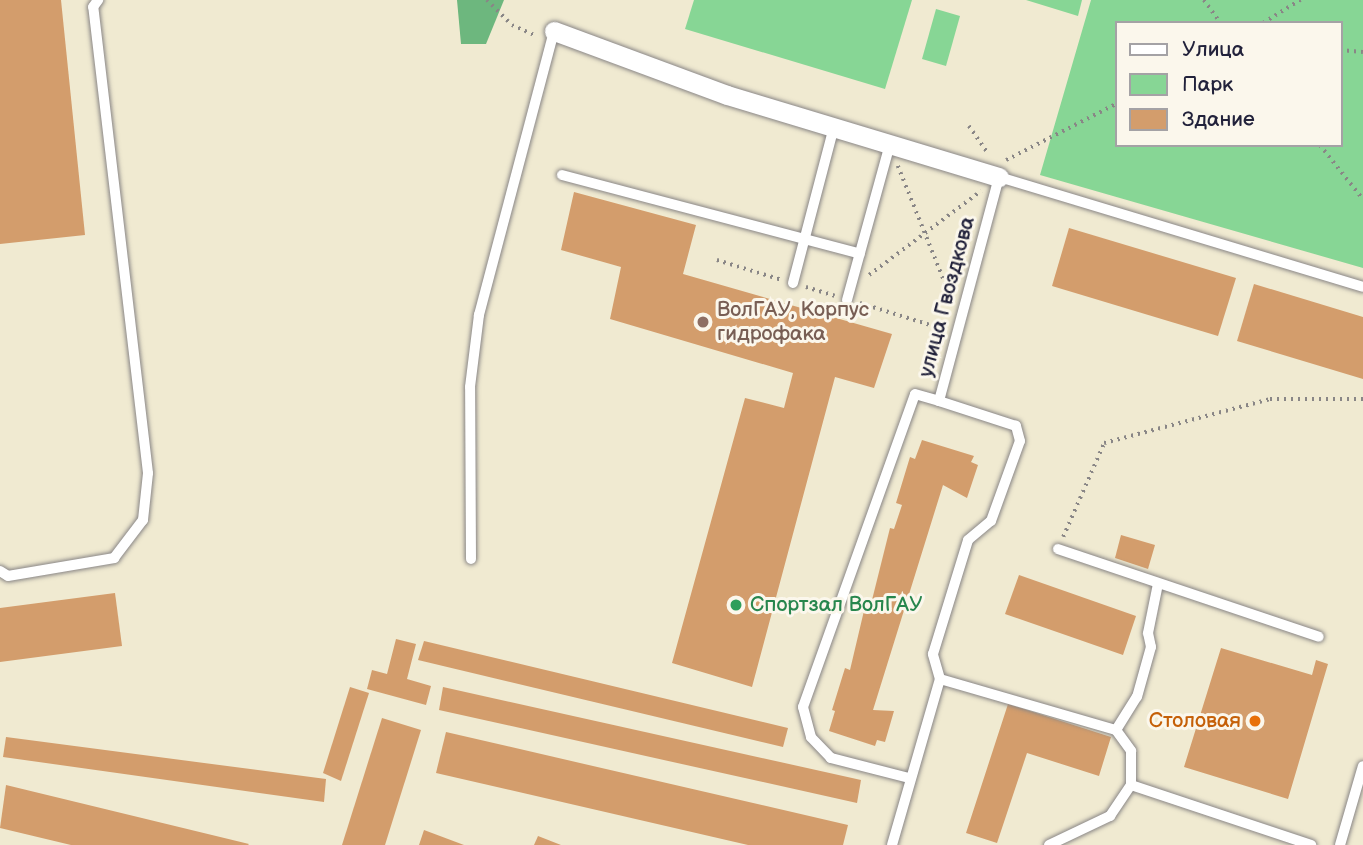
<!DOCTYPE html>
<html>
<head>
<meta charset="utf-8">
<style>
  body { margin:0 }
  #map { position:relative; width:1363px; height:845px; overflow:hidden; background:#f0ead1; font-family:"Balsamiq Sans",sans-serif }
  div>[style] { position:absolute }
  .green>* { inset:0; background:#87d695 }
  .forest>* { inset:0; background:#6db77e }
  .building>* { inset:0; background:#d39d6c }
  .path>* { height:3.5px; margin-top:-1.75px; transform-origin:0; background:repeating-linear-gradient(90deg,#898686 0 2px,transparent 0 7px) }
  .roads { filter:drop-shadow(0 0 2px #898686) drop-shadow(0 0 2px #898686) }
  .service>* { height:10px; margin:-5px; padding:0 5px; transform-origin:5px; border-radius:5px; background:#fff }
  .minor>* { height:19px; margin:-9.5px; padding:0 9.5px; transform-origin:9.5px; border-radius:9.5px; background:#fff }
  .dots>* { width:19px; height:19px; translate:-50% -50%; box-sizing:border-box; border:4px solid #fbf7ec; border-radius:50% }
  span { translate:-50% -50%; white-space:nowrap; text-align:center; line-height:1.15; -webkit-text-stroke:6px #fbf7ec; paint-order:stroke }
  .street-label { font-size:21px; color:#22223b }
  .education-label { font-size:21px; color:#785e54 }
  .left { translate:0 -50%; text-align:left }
  .leisure-label { font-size:21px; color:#27864d }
  .food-label { font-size:21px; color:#c56008 }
  .right { translate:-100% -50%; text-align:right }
  .legend { position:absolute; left:1115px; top:21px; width:228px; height:126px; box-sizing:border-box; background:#fbf7ec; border:2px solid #a4a2a5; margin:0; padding:9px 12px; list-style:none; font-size:21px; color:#22223b }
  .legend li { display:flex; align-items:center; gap:14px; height:35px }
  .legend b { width:35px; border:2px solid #a4a2a5 }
</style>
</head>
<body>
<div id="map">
  <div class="green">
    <div style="clip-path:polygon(694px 0,912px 0,885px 89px,685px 29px)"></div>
    <div style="clip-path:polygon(1026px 0,1082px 0,1078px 16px)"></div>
    <div style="clip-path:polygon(evenodd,1091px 0,1363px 0,1363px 268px,1040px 175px,1091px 0,1116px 23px,1340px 23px,1340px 145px,1116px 145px,1116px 23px)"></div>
    <div style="clip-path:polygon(936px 9px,960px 16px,946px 66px,922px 59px)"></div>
  </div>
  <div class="forest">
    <div style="clip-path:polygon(457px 0,504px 0,486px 44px,461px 44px)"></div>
  </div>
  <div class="building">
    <div style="clip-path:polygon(0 0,61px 0,85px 235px,0 244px)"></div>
    <div style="clip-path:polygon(574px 192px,696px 225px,683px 274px,892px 334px,874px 388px,835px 377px,752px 687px,672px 663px,745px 398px,784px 408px,793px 373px,610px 319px,621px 267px,561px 250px)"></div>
    <div style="clip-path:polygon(1069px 228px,1236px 278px,1218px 336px,1052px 286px)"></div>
    <div style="clip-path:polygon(1254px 284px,1363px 317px,1363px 379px,1237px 341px)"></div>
    <div style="clip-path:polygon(922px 440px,974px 456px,971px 462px,978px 465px,967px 498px,943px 485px,873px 710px,894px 711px,885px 742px,877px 740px,875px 746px,829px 731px,835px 711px,832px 710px,845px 668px,850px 670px,867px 598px,872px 600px,890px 528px,894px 529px,902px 505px,896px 503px,910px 457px,915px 459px)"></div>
    <div style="clip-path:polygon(1121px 535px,1155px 545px,1148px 569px,1115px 558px)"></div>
    <div style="clip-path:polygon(1019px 575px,1136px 616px,1123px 655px,1005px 614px)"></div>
    <div style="clip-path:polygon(115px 593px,122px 646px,0 662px,0 608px)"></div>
    <div style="clip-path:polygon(396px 639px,416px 644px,407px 679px,431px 686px,426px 705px,367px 689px,372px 670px,387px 674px)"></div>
    <div style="clip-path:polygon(424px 641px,788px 728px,783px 747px,418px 660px)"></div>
    <div style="clip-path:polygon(1221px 648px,1312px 675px,1316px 660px,1328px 664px,1288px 799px,1184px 767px)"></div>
    <div style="clip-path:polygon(350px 687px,369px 693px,341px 781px,323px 773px)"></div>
    <div style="clip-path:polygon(443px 687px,861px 780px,857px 803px,439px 710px)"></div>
    <div style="clip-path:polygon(1008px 704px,1111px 737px,1099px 776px,1027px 753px,997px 843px,966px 833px)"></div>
    <div style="clip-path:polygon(382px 718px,421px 730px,385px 845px,342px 845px)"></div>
    <div style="clip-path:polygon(446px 732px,848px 825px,843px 845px,748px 845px,436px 773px)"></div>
    <div style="clip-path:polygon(6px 737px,326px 779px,324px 802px,3px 757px)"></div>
    <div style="clip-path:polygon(6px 785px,249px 844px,248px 845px,71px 845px,0 828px)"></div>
    <div style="clip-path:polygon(424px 830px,464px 845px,419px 845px)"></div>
    <div style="clip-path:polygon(538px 836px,561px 845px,534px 845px)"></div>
  </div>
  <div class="path">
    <div style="left:487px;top:0;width:35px;rotate:45deg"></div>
    <div style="left:512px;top:25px;width:27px;rotate:24deg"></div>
    <div style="left:1204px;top:0;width:29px;rotate:54deg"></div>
    <div style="left:1225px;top:23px;width:18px"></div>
    <div style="left:1263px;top:23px;width:44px;rotate:-31.9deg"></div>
    <div style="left:1340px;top:50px;width:23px;rotate:5deg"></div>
    <div style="left:969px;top:126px;width:32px;rotate:55deg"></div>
    <div style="left:1320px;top:145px;width:69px;rotate:51.5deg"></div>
    <div style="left:1006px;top:160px;width:123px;rotate:-27deg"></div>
    <div style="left:898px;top:166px;width:142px;rotate:68.1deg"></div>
    <div style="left:717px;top:260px;width:68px;rotate:17.1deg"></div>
    <div style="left:869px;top:275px;width:140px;rotate:-36.9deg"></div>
    <div style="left:806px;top:287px;width:30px;rotate:17deg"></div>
    <div style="left:860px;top:303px;width:90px;rotate:17.4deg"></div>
    <div style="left:1063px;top:537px;width:103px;rotate:-66.4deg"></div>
    <div style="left:1104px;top:443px;width:172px;rotate:-14.8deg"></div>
    <div style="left:1270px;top:399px;width:93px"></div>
  </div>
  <div class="roads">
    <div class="service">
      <div style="left:562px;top:175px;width:308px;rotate:14.8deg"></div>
      <div style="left:793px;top:283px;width:161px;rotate:-75.3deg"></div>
      <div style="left:847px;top:300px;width:162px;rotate:-74.6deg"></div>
      <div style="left:1058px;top:549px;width:275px;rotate:18.6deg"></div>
      <div style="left:471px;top:559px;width:172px;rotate:-90.3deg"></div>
      <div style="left:470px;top:387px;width:73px;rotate:-82.9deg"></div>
      <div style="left:479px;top:315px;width:294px;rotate:-75.2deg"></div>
      <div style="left:0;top:571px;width:9px;rotate:32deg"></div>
      <div style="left:8px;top:576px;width:108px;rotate:-9.6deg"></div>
      <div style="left:114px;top:558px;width:48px;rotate:-52.7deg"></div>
      <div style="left:143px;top:520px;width:47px;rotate:-83.9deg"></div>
      <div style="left:148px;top:473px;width:469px;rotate:-96.7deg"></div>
      <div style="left:93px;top:7px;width:9px;rotate:-54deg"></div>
      <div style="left:940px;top:679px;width:183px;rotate:16.2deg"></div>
      <div style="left:1116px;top:730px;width:26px;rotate:54deg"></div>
      <div style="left:1131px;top:751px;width:34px;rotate:90deg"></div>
      <div style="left:1116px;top:730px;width:39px;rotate:-58deg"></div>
      <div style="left:1137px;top:697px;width:52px;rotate:-74.4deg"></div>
      <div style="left:1151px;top:647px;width:14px;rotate:-102deg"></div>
      <div style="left:1148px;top:633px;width:50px;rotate:-78.5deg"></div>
      <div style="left:909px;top:778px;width:81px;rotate:-165.6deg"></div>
      <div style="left:831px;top:758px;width:29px;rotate:-134deg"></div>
      <div style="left:811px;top:737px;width:31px;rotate:-105deg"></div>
      <div style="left:803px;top:707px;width:332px;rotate:-70.3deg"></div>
      <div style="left:915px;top:394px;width:25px;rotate:16deg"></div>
      <div style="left:892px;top:845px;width:173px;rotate:-73.9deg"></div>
      <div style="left:940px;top:679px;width:26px;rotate:-106deg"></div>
      <div style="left:933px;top:654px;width:119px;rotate:-72.9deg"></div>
      <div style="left:968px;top:540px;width:30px;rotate:-40deg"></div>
      <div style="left:991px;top:521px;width:85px;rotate:-70.1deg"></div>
      <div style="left:1020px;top:441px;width:16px;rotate:-105deg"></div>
      <div style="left:1016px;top:426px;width:81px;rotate:-162deg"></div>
      <div style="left:939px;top:401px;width:232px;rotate:-75deg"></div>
      <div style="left:999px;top:177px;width:380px;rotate:16.8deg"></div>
      <div style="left:1049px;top:845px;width:68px;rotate:-25.4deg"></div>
      <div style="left:1110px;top:816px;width:37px;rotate:-56deg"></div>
      <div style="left:1131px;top:785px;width:190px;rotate:18.4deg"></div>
      <div style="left:1340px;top:845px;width:82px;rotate:-73.8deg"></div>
    </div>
    <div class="minor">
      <div style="left:554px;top:31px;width:184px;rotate:20.3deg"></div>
      <div style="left:727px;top:95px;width:284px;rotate:16.8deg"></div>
    </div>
  </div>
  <div class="dots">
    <div style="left:703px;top:322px;background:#8d6e63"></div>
    <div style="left:736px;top:605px;background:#2e9e5b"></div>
    <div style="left:1255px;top:721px;background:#e8710a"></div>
  </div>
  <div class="street-label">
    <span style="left:947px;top:297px;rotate:-75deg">улица Гвоздкова</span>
  </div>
  <div class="education-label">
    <span class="left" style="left:717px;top:322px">ВолГАУ, Корпус<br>гидрофака</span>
  </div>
  <div class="leisure-label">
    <span class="left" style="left:750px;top:605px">Спортзал ВолГАУ</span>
  </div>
  <div class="food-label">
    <span class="right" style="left:1241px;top:721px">Столовая</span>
  </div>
  <ul class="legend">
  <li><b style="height:9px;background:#fff"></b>Улица</li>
  <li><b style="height:19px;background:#87d695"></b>Парк</li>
  <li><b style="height:19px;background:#d39d6c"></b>Здание</li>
  </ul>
</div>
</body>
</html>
